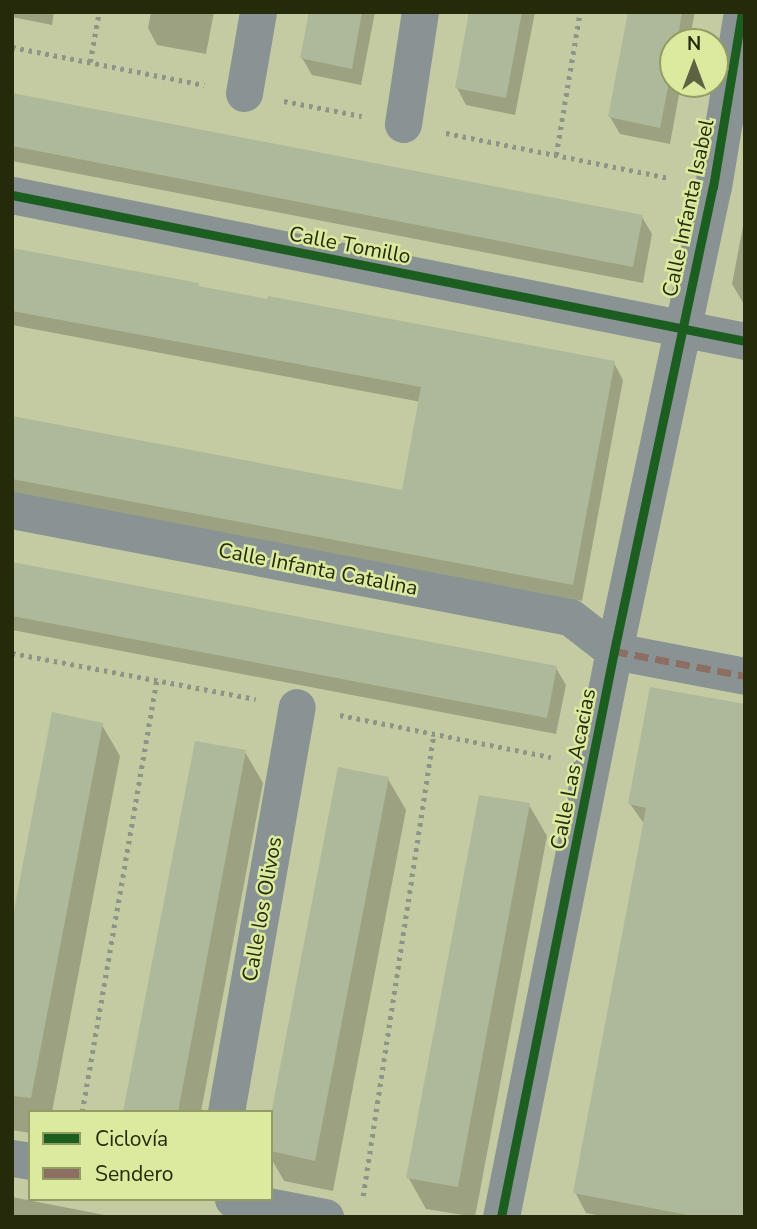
<!DOCTYPE html>
<html>
<head>
<meta charset="utf-8">
<style>
  body { margin:0 }
  #map { position:relative; width:757px; height:1229px; overflow:hidden; background:#c4cba2; font-family:"Nunito Sans",sans-serif }
  div>[style] { position:absolute }
  .shadow>* { inset:0; background:#0003 }
  .building>* { inset:0; background:#adb99a }
  .path>* { height:4.5px; margin-top:-2.25px; transform-origin:0; background:repeating-linear-gradient(90deg,#8d9588 0 3.5px,transparent 0 8.5px) }
  .street>* { height:37px; margin:-18.5px; padding:0 18.5px; transform-origin:18.5px; border-radius:18.5px; background:#899393 }
  .quiet>* { height:7px; margin-top:-3.5px; transform-origin:0; background:repeating-linear-gradient(90deg,#8d6e63 0 14px,transparent 0 21px) }
  .cycleway>* { height:9px; margin:-4.5px; padding:0 4.5px; transform-origin:4.5px; border-radius:4.5px; background:#1b5e20 }
  span { translate:-50% -50%; white-space:nowrap; text-align:center; line-height:1.15; -webkit-text-stroke:5px #dbea9e; paint-order:stroke }
  .street-label { font-size:21px; color:#252a0b }
  .frame { position:absolute; inset:0; border:14px solid #252a0b; pointer-events:none }
  .legend { position:absolute; left:28px; top:1110px; width:245px; height:91px; box-sizing:border-box; background:#dbea9e; border:2px solid #929d63; margin:0; padding:9px 12px; list-style:none; font-size:21px; color:#252a0b }
  .legend li { display:flex; align-items:center; gap:14px; height:35px }
  .legend b { width:35px; border:2px solid #929d63 }
  .north { position:absolute; left:659px; top:28px; width:70px; height:70px; box-sizing:border-box; background:#dbea9e; border:2px solid #929d63; border-radius:50%; rotate:0deg; font-size:19px; font-weight:700; line-height:28px; text-align:center; color:#252a0b }
  .north::after { content:''; display:block; margin:auto; width:24px; height:32px; background:#5d6240; clip-path:polygon(50% 0,100% 100%,50% 72%,0 100%) }
</style>
</head>
<body>
<div id="map">
  <div class="shadow">
    <div style="clip-path:polygon(12px 12px,54px 12px,52px 25px,12px 17px)"></div>
    <div style="clip-path:polygon(151px 12px,214px 12px,206px 54px,157px 45px,148px 28px)"></div>
    <div style="clip-path:polygon(311px 12px,375px 12px,361px 85px,312px 75px,302px 58px)"></div>
    <div style="clip-path:polygon(471px 12px,535px 12px,515px 115px,466px 105px,457px 88px)"></div>
    <div style="clip-path:polygon(631px 12px,695px 12px,689px 42px,673px 42px,673px 84px,681px 84px,670px 144px,620px 134px,610px 117px)"></div>
    <div style="clip-path:polygon(12px 95px,642px 217px,652px 234px,643px 283px,12px 161px)"></div>
    <div style="clip-path:polygon(745px 216px,745px 306px,732px 284px)"></div>
    <div style="clip-path:polygon(12px 250px,198px 285px,200px 288px,614px 363px,623px 380px,582px 601px,12px 493px,12px 418px,404px 492px,421px 402px,12px 325px)"></div>
    <div style="clip-path:polygon(12px 564px,556px 668px,566px 685px,556px 734px,12px 630px)"></div>
    <div style="clip-path:polygon(745px 706px,745px 1217px,607px 1217px,586px 1213px,575px 1192px,645px 825px,630px 804px)"></div>
    <div style="clip-path:polygon(102px 725px,120px 756px,52px 1112px,30px 1112px,30px 1133px,12px 1130px,12px 928px)"></div>
    <div style="clip-path:polygon(245px 752px,263px 783px,201px 1112px,125px 1112px)"></div>
    <div style="clip-path:polygon(388px 779px,406px 810px,333px 1191px,284px 1181px,271px 1158px,271px 1123px)"></div>
    <div style="clip-path:polygon(529px 805px,547px 836px,475px 1217px,426px 1209px,408px 1177px)"></div>
    <div style="clip-path:polygon(12px 1197px,115px 1217px,12px 1217px)"></div>
  </div>
  <div class="building">
    <div style="clip-path:polygon(309px 12px,362px 12px,352px 69px,300px 58px)"></div>
    <div style="clip-path:polygon(469px 12px,522px 12px,506px 98px,455px 88px)"></div>
    <div style="clip-path:polygon(628px 12px,682px 12px,677px 42px,673px 42px,673px 61px,660px 128px,608px 117px)"></div>
    <div style="clip-path:polygon(12px 93px,643px 215px,633px 267px,12px 146px)"></div>
    <div style="clip-path:polygon(12px 248px,199px 283px,198px 286px,236px 293px,267px 299px,268px 296px,615px 361px,573px 585px,12px 479px,12px 416px,402px 490px,421px 387px,12px 311px)"></div>
    <div style="clip-path:polygon(12px 562px,557px 666px,547px 718px,12px 616px)"></div>
    <div style="clip-path:polygon(650px 687px,745px 704px,745px 1217px,698px 1217px,573px 1193px,646px 808px,628px 804px)"></div>
    <div style="clip-path:polygon(52px 712px,103px 723px,31px 1098px,12px 1096px,12px 921px)"></div>
    <div style="clip-path:polygon(195px 741px,246px 750px,178px 1112px,123px 1112px)"></div>
    <div style="clip-path:polygon(338px 767px,389px 777px,315px 1161px,271px 1151px,271px 1114px)"></div>
    <div style="clip-path:polygon(479px 795px,530px 803px,458px 1187px,406px 1178px)"></div>
  </div>
  <div class="path">
    <div style="left:12px;top:47px;width:196px;rotate:11.2deg"></div>
    <div style="left:90px;top:62px;width:51px;rotate:-79.8deg"></div>
    <div style="left:284px;top:101px;width:79px;rotate:10.9deg"></div>
    <div style="left:446px;top:133px;width:228px;rotate:11.4deg"></div>
    <div style="left:556px;top:155px;width:145px;rotate:-80.5deg"></div>
    <div style="left:12px;top:653px;width:248px;rotate:10.7deg"></div>
    <div style="left:340px;top:715px;width:215px;rotate:11.3deg"></div>
    <div style="left:82px;top:1112px;width:438px;rotate:-80.2deg"></div>
    <div style="left:363px;top:1196px;width:467px;rotate:-81.3deg"></div>
  </div>
  <div class="street">
    <div style="left:244px;top:93px;width:82px;rotate:-80.2deg"></div>
    <div style="left:403px;top:124px;width:113px;rotate:-81.4deg"></div>
    <div style="left:12px;top:195px;width:747px;rotate:11.26deg"></div>
    <div style="left:12px;top:510px;width:568px;rotate:10.86deg"></div>
    <div style="left:570px;top:617px;width:56px;rotate:37.7deg"></div>
    <div style="left:614px;top:651px;width:133px;rotate:10.8deg"></div>
    <div style="left:226px;top:1112px;width:411px;rotate:-80.1deg"></div>
    <div style="left:12px;top:1158px;width:18px;rotate:9deg"></div>
    <div style="left:233px;top:1199px;width:94px;rotate:11.1deg"></div>
    <div style="left:501px;top:1217px;width:577px;rotate:-78.71deg"></div>
    <div style="left:614px;top:651px;width:474px;rotate:-78deg"></div>
    <div style="left:713px;top:187px;width:177px;rotate:-80.6deg"></div>
  </div>
  <div class="quiet">
    <div style="left:614px;top:651px;width:133px;rotate:10.8deg"></div>
  </div>
  <div class="cycleway">
    <div style="left:12px;top:195px;width:747px;rotate:11.26deg"></div>
    <div style="left:501px;top:1217px;width:577px;rotate:-78.71deg"></div>
    <div style="left:614px;top:651px;width:474px;rotate:-78deg"></div>
    <div style="left:713px;top:187px;width:177px;rotate:-80.6deg"></div>
  </div>
  <div class="street-label">
    <span style="left:688px;top:208px;rotate:-78deg">Calle Infanta Isabel</span>
    <span style="left:350px;top:245px;rotate:11deg">Calle Tomillo</span>
    <span style="left:318px;top:569px;rotate:11deg">Calle Infanta Catalina</span>
    <span style="left:573px;top:769px;rotate:-79deg">Calle Las Acacias</span>
    <span style="left:262px;top:909px;rotate:-80deg">Calle los Olivos</span>
  </div>
  <div class="frame"></div>
  <ul class="legend">
  <li><b style="height:9px;background:#1b5e20"></b>Ciclovía</li>
  <li><b style="height:9px;background:#8d6e63"></b>Sendero</li>
  </ul>
  <div class="north">N</div>
</div>
</body>
</html>
